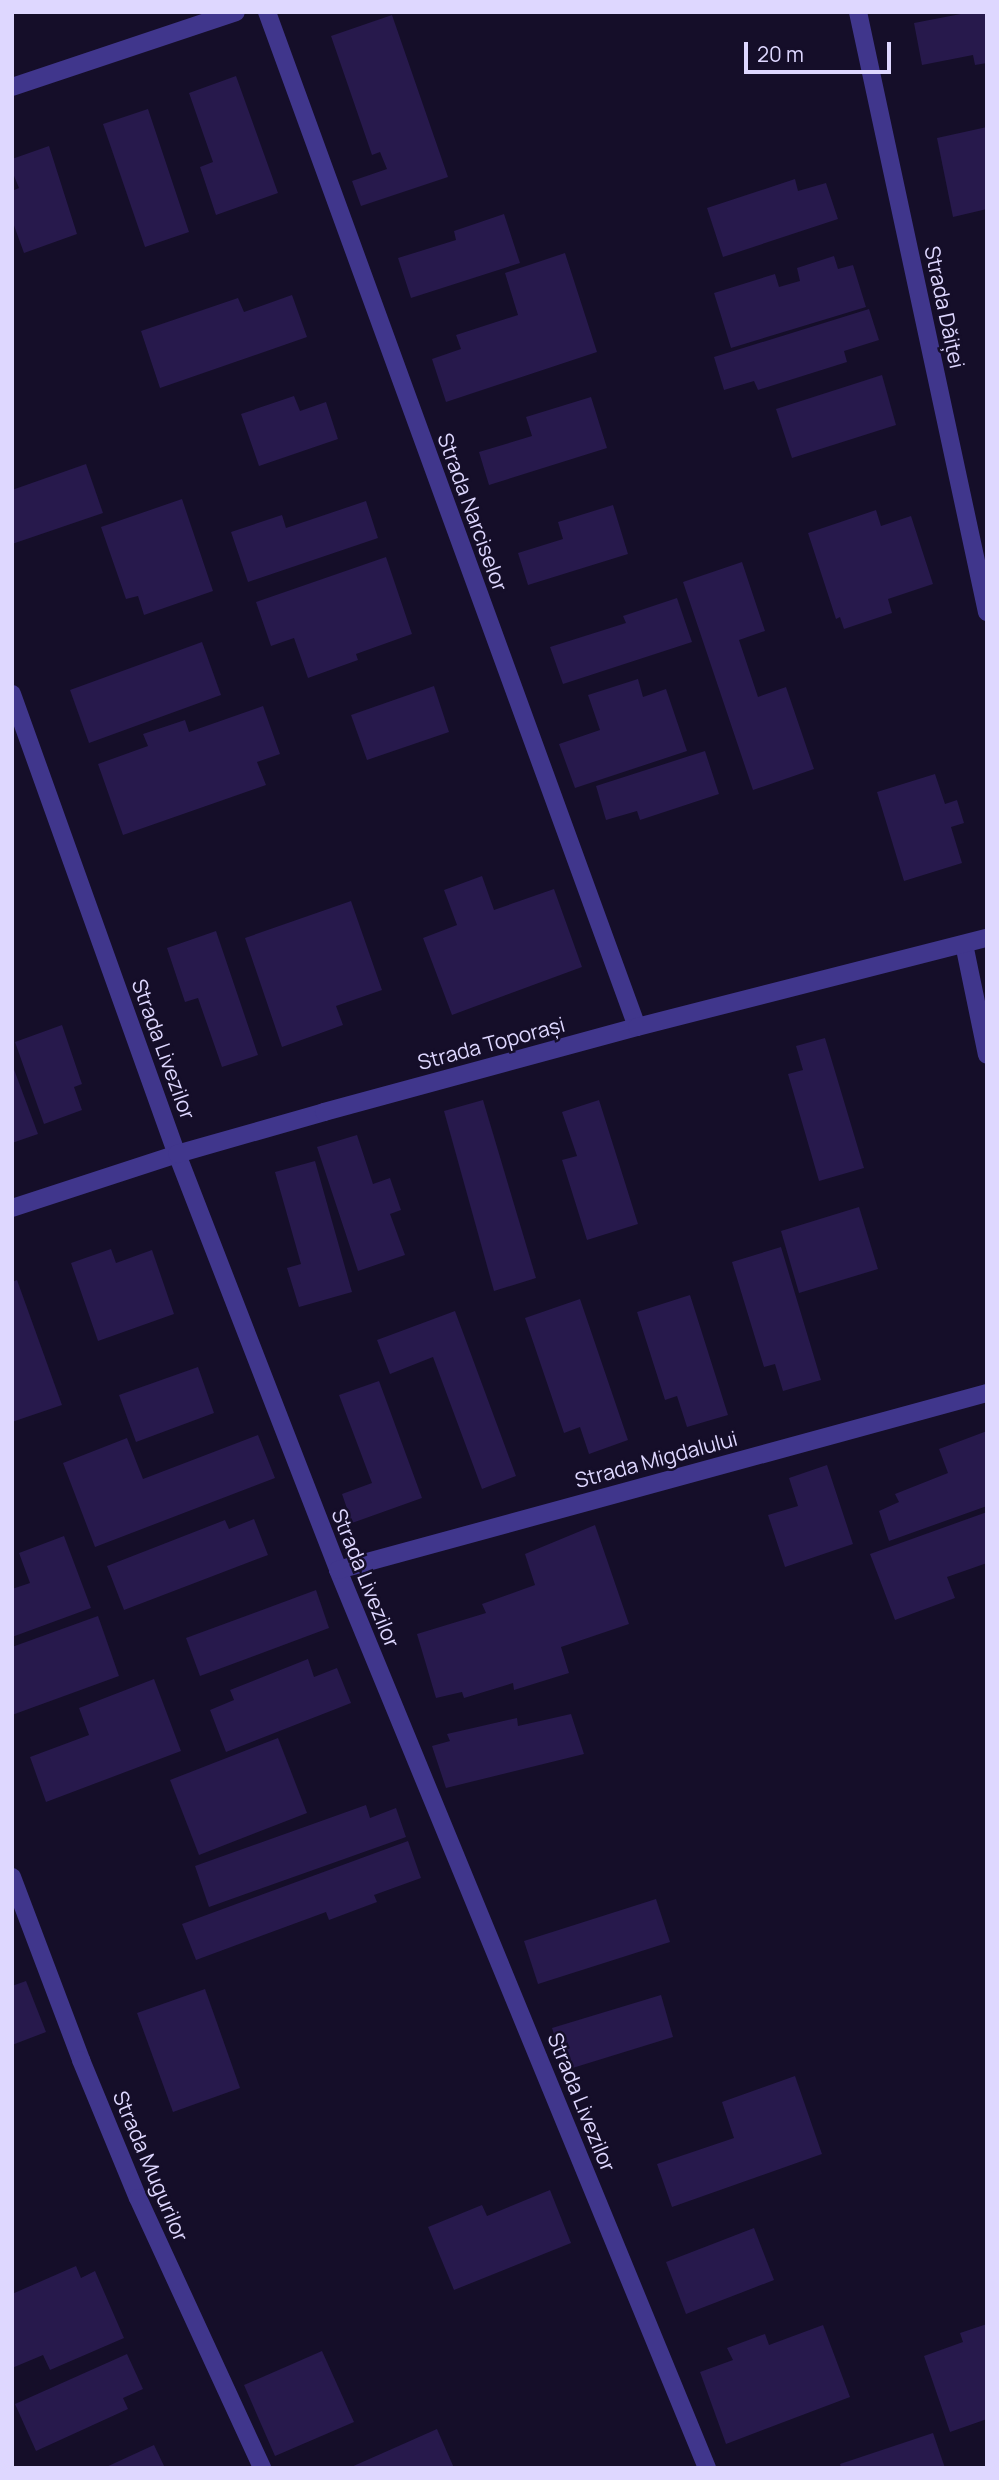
<!DOCTYPE html>
<html>
<head>
<meta charset="utf-8">
<style>
  body { margin:0 }
  #map { position:relative; width:999px; height:2480px; overflow:hidden; background:#150e29; font-family:Manrope,sans-serif }
  div>[style] { position:absolute }
  .building>* { inset:0; background:#27194c }
  .street>* { height:18px; margin:-9px; padding:0 9px; transform-origin:9px; border-radius:9px; background:#40368c }
  span { translate:-50% -50%; white-space:nowrap; text-align:center; line-height:1.15; -webkit-text-stroke:5px #150e29; paint-order:stroke }
  .street-label { font-size:21px; color:#ded7ff }
  .frame { position:absolute; inset:0; border:14px solid #ded7ff; pointer-events:none }
  .scale { position:absolute; left:744px; top:42px; width:147px; height:32px; box-sizing:border-box; border:4px solid #ded7ff; border-top:0; padding-left:9px; font-size:21px; line-height:24px; white-space:nowrap; color:#ded7ff; -webkit-text-stroke:5px #150e29; paint-order:stroke }
</style>
</head>
<body>
<div id="map">
  <div class="building">
    <div style="clip-path:polygon(971px 12px,987px 12px,987px 63px,975px 65px,973px 55px,922px 65px,914px 23px)"></div>
    <div style="clip-path:polygon(392px 15px,448px 177px,361px 206px,352px 181px,387px 169px,380px 152px,372px 155px,331px 36px)"></div>
    <div style="clip-path:polygon(236px 76px,278px 193px,216px 215px,200px 167px,213px 162px,189px 93px)"></div>
    <div style="clip-path:polygon(148px 109px,189px 232px,145px 247px,103px 124px)"></div>
    <div style="clip-path:polygon(987px 127px,987px 209px,953px 217px,937px 138px)"></div>
    <div style="clip-path:polygon(49px 146px,77px 234px,24px 253px,12px 220px,12px 191px,19px 188px,12px 171px,12px 159px)"></div>
    <div style="clip-path:polygon(795px 179px,798px 191px,826px 183px,838px 219px,723px 257px,707px 208px)"></div>
    <div style="clip-path:polygon(504px 214px,520px 263px,411px 298px,398px 258px,456px 240px,454px 231px)"></div>
    <div style="clip-path:polygon(565px 253px,597px 352px,446px 402px,432px 359px,461px 349px,456px 335px,518px 315px,505px 273px)"></div>
    <div style="clip-path:polygon(834px 256px,838px 269px,853px 265px,866px 307px,731px 348px,714px 293px,775px 274px,779px 287px,800px 281px,797px 268px)"></div>
    <div style="clip-path:polygon(292px 295px,307px 337px,160px 388px,141px 331px,238px 298px,244px 312px)"></div>
    <div style="clip-path:polygon(869px 309px,879px 340px,844px 351px,847px 362px,758px 390px,754px 381px,724px 390px,714px 357px)"></div>
    <div style="clip-path:polygon(882px 375px,896px 425px,792px 458px,776px 409px)"></div>
    <div style="clip-path:polygon(294px 396px,300px 411px,326px 402px,338px 439px,259px 466px,241px 414px)"></div>
    <div style="clip-path:polygon(591px 397px,607px 448px,489px 485px,479px 452px,532px 436px,526px 417px)"></div>
    <div style="clip-path:polygon(86px 464px,103px 513px,12px 544px,12px 490px)"></div>
    <div style="clip-path:polygon(182px 499px,213px 591px,144px 615px,138px 596px,126px 599px,101px 527px)"></div>
    <div style="clip-path:polygon(366px 501px,378px 538px,248px 582px,231px 532px,282px 515px,286px 528px)"></div>
    <div style="clip-path:polygon(613px 505px,628px 554px,528px 585px,518px 553px,563px 539px,558px 522px)"></div>
    <div style="clip-path:polygon(876px 510px,881px 526px,911px 516px,933px 584px,888px 599px,892px 613px,844px 629px,840px 617px,836px 619px,808px 533px)"></div>
    <div style="clip-path:polygon(386px 557px,412px 634px,356px 654px,358px 660px,308px 678px,294px 638px,271px 646px,256px 602px)"></div>
    <div style="clip-path:polygon(742px 562px,765px 631px,739px 640px,758px 697px,786px 687px,814px 769px,753px 790px,683px 582px)"></div>
    <div style="clip-path:polygon(677px 598px,692px 642px,563px 684px,550px 647px,626px 623px,623px 616px)"></div>
    <div style="clip-path:polygon(202px 642px,221px 695px,89px 743px,70px 690px)"></div>
    <div style="clip-path:polygon(638px 679px,643px 697px,666px 689px,687px 751px,575px 788px,559px 744px,600px 730px,588px 695px)"></div>
    <div style="clip-path:polygon(434px 686px,449px 732px,367px 760px,351px 715px)"></div>
    <div style="clip-path:polygon(263px 706px,280px 754px,257px 762px,266px 785px,123px 835px,98px 764px,148px 746px,143px 734px,185px 720px,189px 732px)"></div>
    <div style="clip-path:polygon(705px 751px,719px 794px,640px 820px,637px 811px,606px 820px,596px 786px)"></div>
    <div style="clip-path:polygon(935px 774px,945px 804px,957px 800px,964px 823px,951px 827px,962px 863px,904px 881px,877px 792px)"></div>
    <div style="clip-path:polygon(482px 876px,494px 910px,554px 889px,582px 967px,452px 1015px,423px 938px,457px 925px,444px 890px)"></div>
    <div style="clip-path:polygon(351px 901px,382px 990px,336px 1006px,343px 1025px,282px 1047px,245px 938px)"></div>
    <div style="clip-path:polygon(216px 931px,258px 1055px,222px 1067px,198px 998px,185px 1002px,167px 948px)"></div>
    <div style="clip-path:polygon(62px 1025px,82px 1084px,74px 1087px,82px 1110px,44px 1124px,15px 1042px)"></div>
    <div style="clip-path:polygon(825px 1038px,864px 1168px,819px 1181px,788px 1074px,803px 1070px,796px 1046px)"></div>
    <div style="clip-path:polygon(12px 1064px,38px 1134px,12px 1143px)"></div>
    <div style="clip-path:polygon(483px 1100px,536px 1278px,494px 1291px,444px 1111px)"></div>
    <div style="clip-path:polygon(599px 1100px,638px 1224px,587px 1240px,562px 1160px,577px 1156px,562px 1112px)"></div>
    <div style="clip-path:polygon(357px 1135px,373px 1184px,390px 1178px,401px 1210px,390px 1214px,405px 1255px,358px 1271px,317px 1147px)"></div>
    <div style="clip-path:polygon(315px 1161px,352px 1292px,299px 1307px,287px 1268px,301px 1264px,275px 1172px)"></div>
    <div style="clip-path:polygon(859px 1207px,878px 1269px,799px 1293px,781px 1231px)"></div>
    <div style="clip-path:polygon(781px 1247px,821px 1380px,783px 1391px,775px 1364px,764px 1367px,732px 1262px)"></div>
    <div style="clip-path:polygon(111px 1249px,116px 1263px,152px 1250px,174px 1314px,98px 1341px,71px 1263px)"></div>
    <div style="clip-path:polygon(17px 1280px,62px 1405px,12px 1422px,12px 1282px)"></div>
    <div style="clip-path:polygon(690px 1295px,728px 1415px,687px 1427px,677px 1396px,665px 1400px,637px 1312px)"></div>
    <div style="clip-path:polygon(580px 1299px,628px 1440px,589px 1454px,580px 1427px,564px 1433px,525px 1318px)"></div>
    <div style="clip-path:polygon(455px 1311px,516px 1476px,482px 1489px,433px 1357px,390px 1374px,377px 1340px)"></div>
    <div style="clip-path:polygon(198px 1367px,214px 1413px,136px 1442px,119px 1395px)"></div>
    <div style="clip-path:polygon(379px 1381px,422px 1498px,352px 1523px,342px 1494px,372px 1483px,339px 1395px)"></div>
    <div style="clip-path:polygon(987px 1431px,987px 1506px,889px 1541px,879px 1511px,899px 1502px,895px 1494px,948px 1473px,939px 1449px)"></div>
    <div style="clip-path:polygon(258px 1435px,275px 1478px,95px 1547px,63px 1463px,127px 1438px,143px 1479px)"></div>
    <div style="clip-path:polygon(827px 1465px,853px 1544px,785px 1567px,768px 1515px,798px 1506px,789px 1478px)"></div>
    <div style="clip-path:polygon(987px 1512px,987px 1563px,947px 1577px,955px 1598px,895px 1620px,870px 1554px)"></div>
    <div style="clip-path:polygon(254px 1519px,268px 1555px,124px 1610px,107px 1566px,225px 1520px,229px 1529px)"></div>
    <div style="clip-path:polygon(595px 1525px,629px 1624px,561px 1647px,569px 1673px,514px 1690px,513px 1683px,464px 1698px,462px 1692px,436px 1698px,417px 1634px,486px 1613px,482px 1604px,535px 1585px,525px 1554px)"></div>
    <div style="clip-path:polygon(64px 1536px,91px 1608px,12px 1637px,12px 1589px,30px 1583px,19px 1553px)"></div>
    <div style="clip-path:polygon(316px 1590px,329px 1628px,200px 1676px,186px 1638px)"></div>
    <div style="clip-path:polygon(98px 1616px,119px 1676px,12px 1715px,12px 1647px)"></div>
    <div style="clip-path:polygon(308px 1659px,314px 1677px,337px 1668px,351px 1703px,226px 1752px,210px 1710px,234px 1700px,230px 1690px)"></div>
    <div style="clip-path:polygon(154px 1679px,181px 1751px,46px 1802px,30px 1757px,89px 1735px,79px 1708px)"></div>
    <div style="clip-path:polygon(571px 1714px,584px 1754px,446px 1788px,432px 1746px,450px 1741px,447px 1734px,517px 1718px,518px 1726px)"></div>
    <div style="clip-path:polygon(278px 1738px,307px 1813px,199px 1855px,170px 1780px)"></div>
    <div style="clip-path:polygon(366px 1805px,370px 1818px,396px 1808px,406px 1837px,209px 1907px,195px 1866px)"></div>
    <div style="clip-path:polygon(408px 1841px,421px 1878px,374px 1895px,377px 1902px,329px 1920px,326px 1912px,196px 1960px,182px 1924px)"></div>
    <div style="clip-path:polygon(656px 1899px,670px 1942px,538px 1984px,524px 1941px)"></div>
    <div style="clip-path:polygon(26px 1981px,46px 2032px,12px 2045px,12px 1986px)"></div>
    <div style="clip-path:polygon(205px 1989px,240px 2088px,173px 2112px,137px 2013px)"></div>
    <div style="clip-path:polygon(661px 1995px,673px 2037px,566px 2070px,552px 2028px)"></div>
    <div style="clip-path:polygon(795px 2076px,822px 2154px,672px 2207px,657px 2164px,734px 2138px,722px 2102px)"></div>
    <div style="clip-path:polygon(550px 2190px,571px 2243px,454px 2290px,428px 2227px,482px 2205px,487px 2216px)"></div>
    <div style="clip-path:polygon(754px 2228px,774px 2280px,686px 2314px,666px 2262px)"></div>
    <div style="clip-path:polygon(76px 2266px,81px 2278px,95px 2271px,124px 2338px,50px 2370px,43px 2355px,12px 2368px,12px 2294px)"></div>
    <div style="clip-path:polygon(987px 2324px,987px 2419px,950px 2432px,924px 2356px,963px 2342px,960px 2333px)"></div>
    <div style="clip-path:polygon(823px 2325px,850px 2397px,726px 2444px,700px 2372px,733px 2360px,727px 2348px,765px 2334px,769px 2345px)"></div>
    <div style="clip-path:polygon(322px 2351px,354px 2422px,275px 2456px,244px 2385px)"></div>
    <div style="clip-path:polygon(127px 2354px,143px 2389px,123px 2398px,128px 2409px,36px 2451px,15px 2404px)"></div>
    <div style="clip-path:polygon(437px 2429px,454px 2468px,349px 2468px)"></div>
    <div style="clip-path:polygon(933px 2433px,945px 2468px,841px 2468px,840px 2464px)"></div>
    <div style="clip-path:polygon(154px 2445px,165px 2468px,104px 2468px)"></div>
  </div>
  <div class="street">
    <div style="left:267px;top:12px;width:1080px;rotate:69.97deg"></div>
    <div style="left:858px;top:12px;width:614px;rotate:77.87deg"></div>
    <div style="left:12px;top:87px;width:236px;rotate:-18.5deg"></div>
    <div style="left:12px;top:694px;width:489px;rotate:70.3deg"></div>
    <div style="left:177px;top:1154px;width:446px;rotate:68.8deg"></div>
    <div style="left:338px;top:1570px;width:971px;rotate:67.66deg"></div>
    <div style="left:964px;top:944px;width:113px;rotate:78.3deg"></div>
    <div style="left:12px;top:1208px;width:174px;rotate:-18.1deg"></div>
    <div style="left:177px;top:1154px;width:153px;rotate:-15.9deg"></div>
    <div style="left:324px;top:1112px;width:324px;rotate:-15.2deg"></div>
    <div style="left:637px;top:1027px;width:361px;rotate:-14.3deg"></div>
    <div style="left:338px;top:1570px;width:673px;rotate:-15.26deg"></div>
    <div style="left:12px;top:1877px;width:196px;rotate:69.3deg"></div>
    <div style="left:81px;top:2060px;width:149px;rotate:67.6deg"></div>
    <div style="left:138px;top:2198px;width:297px;rotate:65.3deg"></div>
  </div>
  <div class="street-label">
    <span style="left:945px;top:307px;rotate:78deg">Strada Dăiței</span>
    <span style="left:473px;top:512px;rotate:70deg">Strada Narciselor</span>
    <span style="left:491px;top:1043px;rotate:-15deg">Strada Toporași</span>
    <span style="left:164px;top:1049px;rotate:70deg">Strada Livezilor</span>
    <span style="left:656px;top:1459px;rotate:-15deg">Strada Migdalului</span>
    <span style="left:366px;top:1578px;rotate:68deg">Strada Livezilor</span>
    <span style="left:582px;top:2102px;rotate:68deg">Strada Livezilor</span>
    <span style="left:151px;top:2166px;rotate:67deg">Strada Mugurilor</span>
  </div>
  <div class="frame"></div>
  <div class="scale">20 m</div>
</div>
</body>
</html>
